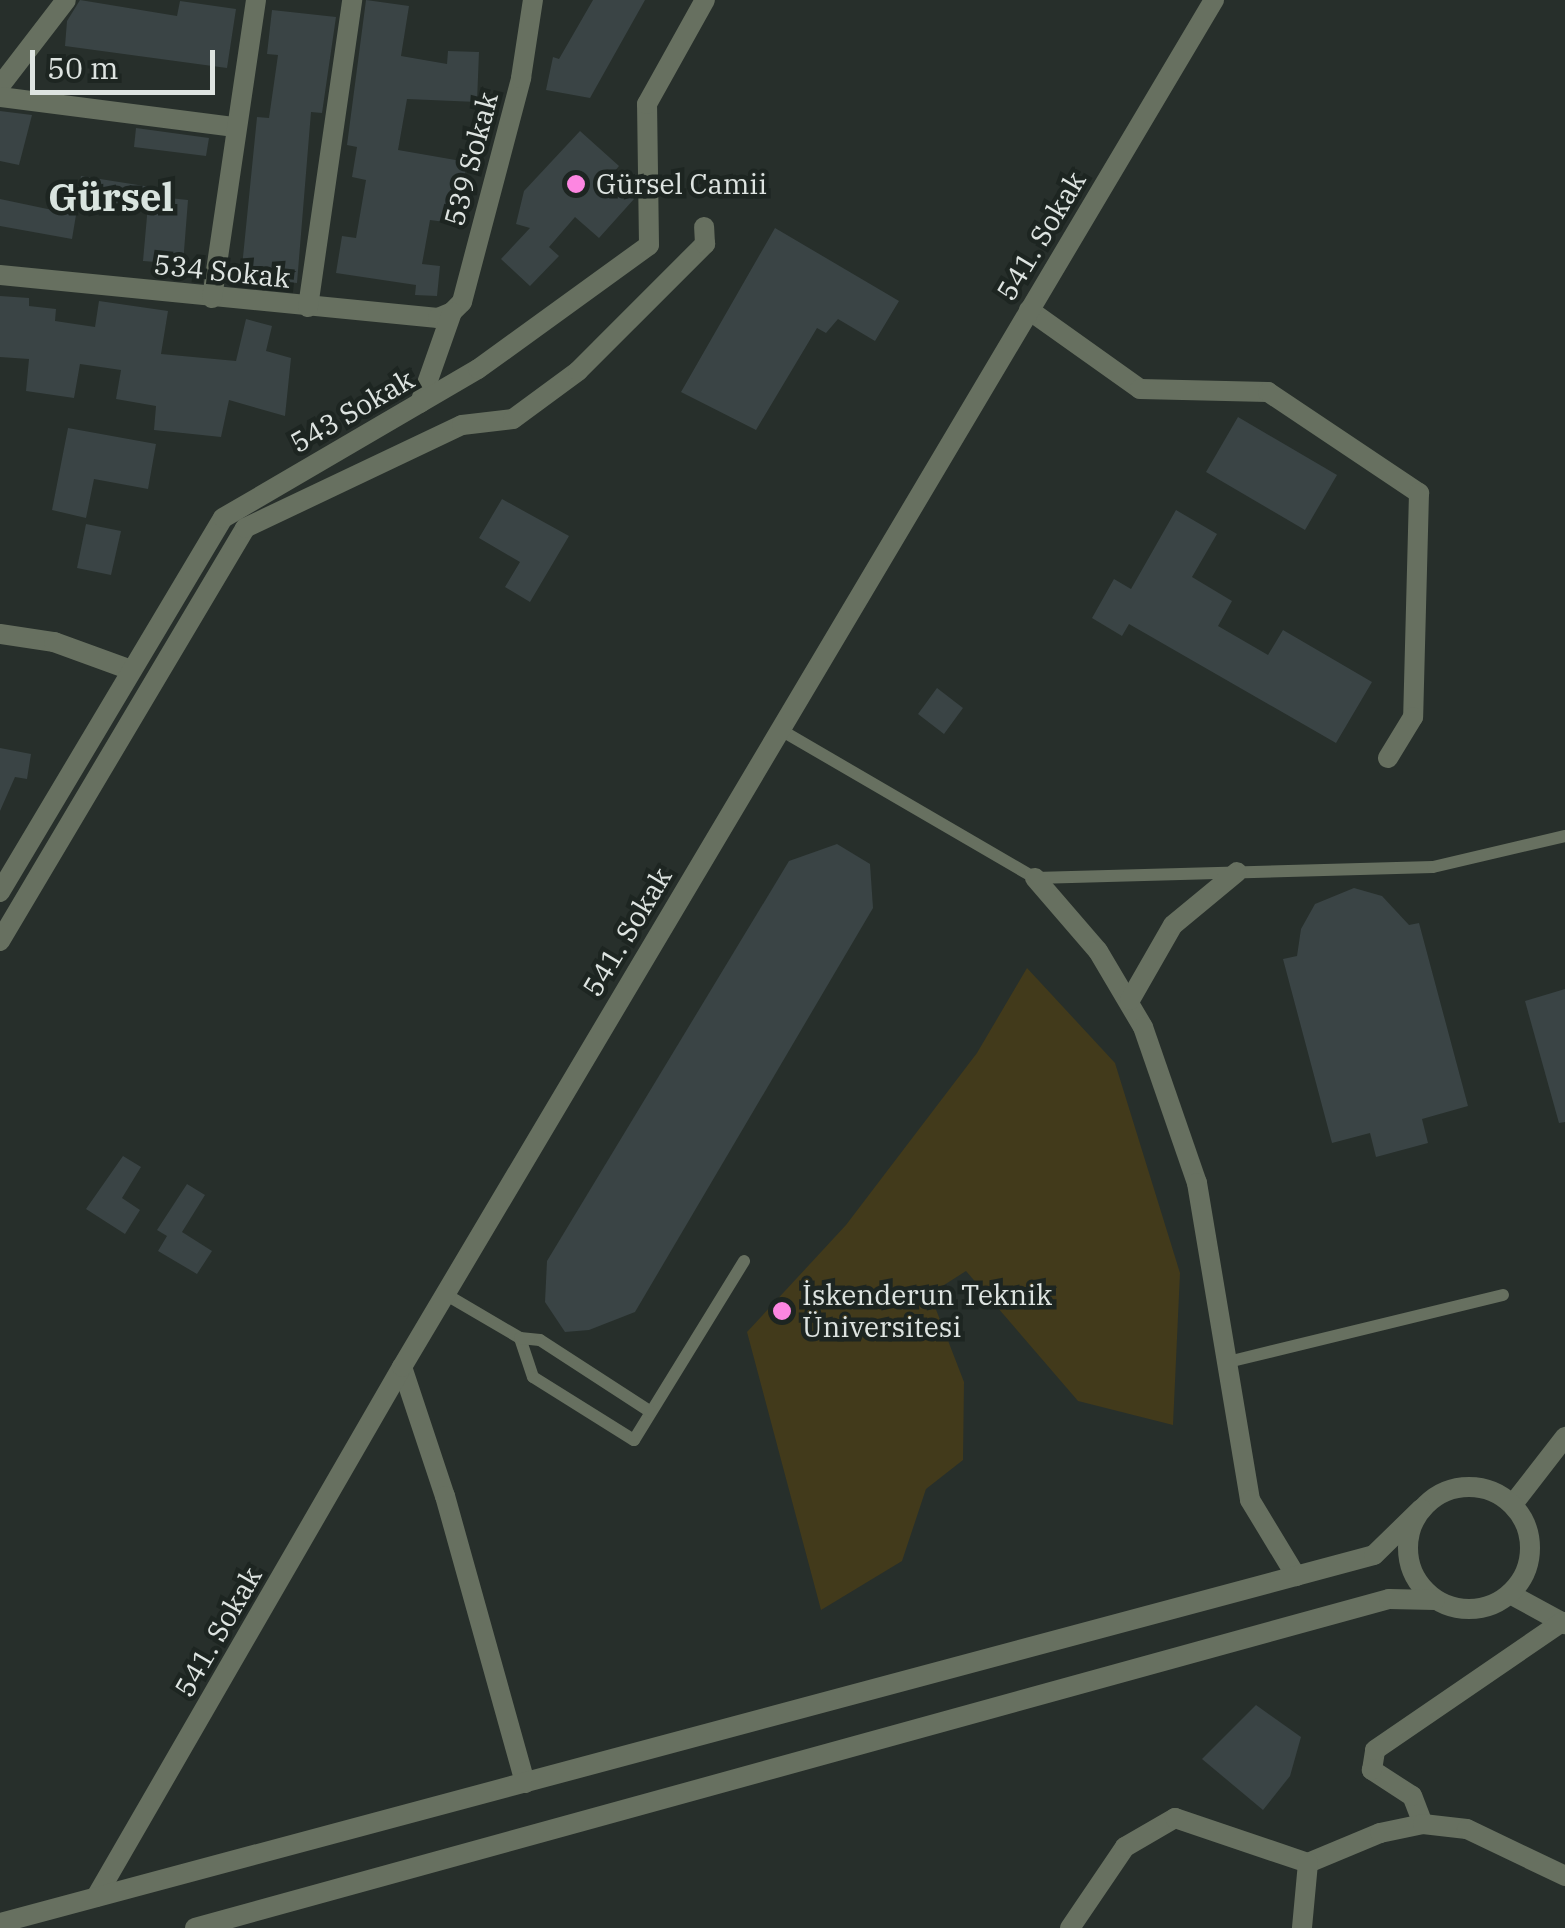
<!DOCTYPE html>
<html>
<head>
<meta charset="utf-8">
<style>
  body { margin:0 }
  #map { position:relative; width:1565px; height:1928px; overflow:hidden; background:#272f2b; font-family:"IBM Plex Serif",serif }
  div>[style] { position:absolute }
  .green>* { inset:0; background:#423a1b }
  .building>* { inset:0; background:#3a4445 }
  .service>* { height:12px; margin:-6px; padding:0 6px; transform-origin:6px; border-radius:6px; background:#677060 }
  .minor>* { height:20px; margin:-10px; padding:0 10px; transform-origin:10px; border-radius:10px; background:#677060 }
  .tertiary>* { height:20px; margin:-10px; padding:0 10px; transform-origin:10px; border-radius:10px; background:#677060 }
  .tertiary>.ring { margin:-10px; padding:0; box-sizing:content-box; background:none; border:20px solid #677060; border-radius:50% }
  .dots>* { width:28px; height:28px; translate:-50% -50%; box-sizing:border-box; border:5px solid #1d2521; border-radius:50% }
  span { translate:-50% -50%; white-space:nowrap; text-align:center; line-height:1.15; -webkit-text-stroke:9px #1d2521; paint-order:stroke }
  .street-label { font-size:28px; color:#dee4e1 }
  .poi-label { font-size:28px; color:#dee4e1 }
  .left { translate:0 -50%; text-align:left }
  .district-label { font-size:38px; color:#d9e4df; font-weight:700 }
  .scale { position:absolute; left:30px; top:50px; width:185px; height:45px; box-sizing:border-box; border:5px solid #dee4e1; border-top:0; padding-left:12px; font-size:30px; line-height:35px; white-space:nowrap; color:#dee4e1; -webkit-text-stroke:8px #1d2521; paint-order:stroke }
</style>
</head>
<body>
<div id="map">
  <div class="green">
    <div style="clip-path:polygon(1027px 968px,1115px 1063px,1180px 1273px,1173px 1425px,1078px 1401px,966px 1271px,930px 1294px,964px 1382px,963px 1460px,926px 1489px,902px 1561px,821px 1610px,747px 1332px,846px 1225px,977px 1053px)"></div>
  </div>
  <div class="building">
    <div style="clip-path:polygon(80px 0,177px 16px,180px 1px,236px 9px,227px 68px,65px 46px,67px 21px)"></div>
    <div style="clip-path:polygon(366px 0,409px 6px,401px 56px,447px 64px,448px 51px,479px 52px,477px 102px,407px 99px,398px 150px,467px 162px,462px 192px,450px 190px,445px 222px,430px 220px,422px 264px,440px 266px,437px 296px,415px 295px,416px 285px,336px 273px,342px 236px,356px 238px,366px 180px,352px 177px,357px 147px,347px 145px)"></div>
    <div style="clip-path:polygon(593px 0,645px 0,590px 98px,546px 90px,553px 57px,559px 59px)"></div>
    <div style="clip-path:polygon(272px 10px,336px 17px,322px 113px,311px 112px,297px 283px,241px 277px,257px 117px,269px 118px,278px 55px,267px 54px)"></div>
    <div style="clip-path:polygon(0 111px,32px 115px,19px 165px,0 161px)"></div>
    <div style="clip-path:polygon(136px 128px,209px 138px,206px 156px,134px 147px)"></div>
    <div style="clip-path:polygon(580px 131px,619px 166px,610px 177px,634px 199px,599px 238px,575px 217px,549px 247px,559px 256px,530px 286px,501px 259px,530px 228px,516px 224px,524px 191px)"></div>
    <div style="clip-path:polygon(81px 176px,170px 190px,169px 198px,188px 200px,183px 264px,143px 261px,148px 205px,76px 200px)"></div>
    <div style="clip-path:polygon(0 199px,76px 215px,72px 239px,0 226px)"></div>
    <div style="clip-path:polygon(775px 228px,899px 301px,875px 341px,838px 319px,826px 333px,817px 328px,756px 430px,681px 392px)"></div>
    <div style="clip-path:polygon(0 296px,29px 298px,29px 306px,56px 309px,55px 321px,95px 327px,99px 301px,168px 311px,161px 354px,236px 361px,246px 319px,272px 326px,266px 351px,291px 358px,285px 416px,229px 400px,221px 437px,154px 430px,156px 406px,116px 399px,121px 370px,80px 364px,74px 398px,26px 391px,29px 359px,0 357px)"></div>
    <div style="clip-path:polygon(1238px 417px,1337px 475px,1305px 530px,1206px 472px)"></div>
    <div style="clip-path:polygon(68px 428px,156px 444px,148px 489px,94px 479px,86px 518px,52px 510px)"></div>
    <div style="clip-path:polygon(502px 499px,569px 536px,530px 602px,505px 587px,520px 562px,479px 538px)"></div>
    <div style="clip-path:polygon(1176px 510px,1217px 534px,1192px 577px,1232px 601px,1218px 626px,1268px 655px,1283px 630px,1372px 682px,1336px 743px,1129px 624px,1122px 636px,1092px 618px,1114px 579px,1131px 589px)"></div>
    <div style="clip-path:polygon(86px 524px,121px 531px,111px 575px,77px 568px)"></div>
    <div style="clip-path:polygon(937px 688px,963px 708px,944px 734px,918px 714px)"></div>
    <div style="clip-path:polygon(0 748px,31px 754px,27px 779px,15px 777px,0 811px)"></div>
    <div style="clip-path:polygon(837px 844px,870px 864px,873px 908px,635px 1312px,589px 1330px,565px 1332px,545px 1302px,547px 1261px,789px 861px)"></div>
    <div style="clip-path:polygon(1354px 888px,1382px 896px,1409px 925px,1419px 923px,1468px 1106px,1422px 1119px,1428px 1143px,1376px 1157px,1370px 1133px,1332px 1143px,1283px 959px,1297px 956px,1301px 929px,1315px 904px)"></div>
    <div style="clip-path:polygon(1565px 989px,1565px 1122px,1559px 1123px,1525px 1001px)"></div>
    <div style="clip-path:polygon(123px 1156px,141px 1167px,122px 1198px,140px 1210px,125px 1234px,86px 1209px)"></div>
    <div style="clip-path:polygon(187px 1184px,205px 1195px,182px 1232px,212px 1251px,197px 1274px,158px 1251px,167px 1236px,157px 1230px)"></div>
    <div style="clip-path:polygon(1256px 1705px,1301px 1737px,1290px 1776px,1263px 1810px,1202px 1759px)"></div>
  </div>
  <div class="service">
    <div style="left:779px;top:729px;width:296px;rotate:30.2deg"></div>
    <div style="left:1035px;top:878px;width:398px;rotate:-1.6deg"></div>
    <div style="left:1433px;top:867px;width:136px;rotate:-13.2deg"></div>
    <div style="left:445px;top:1294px;width:87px;rotate:30.4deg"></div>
    <div style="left:520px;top:1338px;width:41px;rotate:71.6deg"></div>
    <div style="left:533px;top:1377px;width:119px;rotate:32deg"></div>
    <div style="left:634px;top:1440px;width:210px;rotate:-58.4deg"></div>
    <div style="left:520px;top:1338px;width:20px;rotate:6deg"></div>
    <div style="left:540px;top:1340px;width:132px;rotate:33deg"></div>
    <div style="left:1228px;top:1362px;width:283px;rotate:-13.7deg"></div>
  </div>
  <div class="minor">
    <div style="left:0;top:86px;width:108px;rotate:-52.5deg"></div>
    <div style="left:0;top:97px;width:237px;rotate:7.3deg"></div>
    <div style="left:0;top:275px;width:440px;rotate:5.6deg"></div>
    <div style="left:438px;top:318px;width:15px;rotate:-23deg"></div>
    <div style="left:452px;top:312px;width:14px;rotate:-45deg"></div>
    <div style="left:462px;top:302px;width:232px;rotate:-75.2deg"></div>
    <div style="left:521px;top:78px;width:79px;rotate:-81.3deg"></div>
    <div style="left:212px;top:298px;width:301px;rotate:-81.6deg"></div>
    <div style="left:308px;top:307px;width:310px;rotate:-81.8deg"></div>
    <div style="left:1029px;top:310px;width:136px;rotate:35.4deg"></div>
    <div style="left:1140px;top:389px;width:128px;rotate:1.3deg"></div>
    <div style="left:1268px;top:392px;width:182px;rotate:33.8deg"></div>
    <div style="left:1419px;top:493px;width:224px;rotate:91.5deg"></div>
    <div style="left:1413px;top:717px;width:48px;rotate:121.4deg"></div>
    <div style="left:420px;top:403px;width:96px;rotate:-70.6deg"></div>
    <div style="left:0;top:634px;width:55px;rotate:8.4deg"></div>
    <div style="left:54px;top:642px;width:79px;rotate:20deg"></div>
    <div style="left:1035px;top:878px;width:96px;rotate:49.2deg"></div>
    <div style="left:1098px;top:951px;width:88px;rotate:59.4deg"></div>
    <div style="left:1143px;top:1027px;width:165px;rotate:70.9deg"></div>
    <div style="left:1197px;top:1183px;width:321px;rotate:80.5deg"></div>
    <div style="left:1250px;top:1500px;width:89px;rotate:58.8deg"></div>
    <div style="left:0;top:941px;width:480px;rotate:-59.3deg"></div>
    <div style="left:245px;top:528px;width:240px;rotate:-25.4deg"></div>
    <div style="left:462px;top:425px;width:51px;rotate:-6.7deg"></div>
    <div style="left:513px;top:419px;width:81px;rotate:-36.4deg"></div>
    <div style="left:578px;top:371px;width:180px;rotate:-45deg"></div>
    <div style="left:705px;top:244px;width:17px;rotate:-93deg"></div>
    <div style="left:1130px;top:1000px;width:86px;rotate:-60.2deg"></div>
    <div style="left:1173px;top:925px;width:83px;rotate:-39.6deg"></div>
    <div style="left:402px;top:1367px;width:136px;rotate:71.6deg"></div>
    <div style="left:445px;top:1496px;width:298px;rotate:74.4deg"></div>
    <div style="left:1513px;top:1504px;width:85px;rotate:-52.2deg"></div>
    <div style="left:1510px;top:1594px;width:63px;rotate:28.6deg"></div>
    <div style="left:1423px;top:1824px;width:30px;rotate:-111deg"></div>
    <div style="left:1412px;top:1796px;width:48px;rotate:-147deg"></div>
    <div style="left:1372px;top:1770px;width:20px;rotate:-81deg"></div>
    <div style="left:1375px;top:1750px;width:227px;rotate:-34.4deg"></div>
    <div style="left:1308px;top:1863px;width:78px;rotate:-22.6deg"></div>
    <div style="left:1380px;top:1833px;width:44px;rotate:-11.8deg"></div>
    <div style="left:1423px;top:1824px;width:44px;rotate:6.5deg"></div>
    <div style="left:1467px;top:1829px;width:109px;rotate:25.6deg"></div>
    <div style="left:96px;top:1897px;width:612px;rotate:-60deg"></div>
    <div style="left:402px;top:1367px;width:1590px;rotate:-59.29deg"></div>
    <div style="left:1070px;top:1928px;width:98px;rotate:-55.8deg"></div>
    <div style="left:1125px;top:1847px;width:58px;rotate:-30.1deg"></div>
    <div style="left:1175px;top:1818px;width:140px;rotate:18.7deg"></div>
    <div style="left:1308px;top:1863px;width:65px;rotate:95.3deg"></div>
  </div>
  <div class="tertiary">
    <div style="left:0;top:892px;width:435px;rotate:-59.2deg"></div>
    <div style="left:223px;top:518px;width:295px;rotate:-30.3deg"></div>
    <div style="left:478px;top:369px;width:211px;rotate:-35.9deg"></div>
    <div style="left:649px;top:245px;width:141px;rotate:-90.8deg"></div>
    <div style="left:647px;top:104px;width:119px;rotate:-60.9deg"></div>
    <div class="ring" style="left:1408px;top:1487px;width:102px;height:102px"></div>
    <div style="left:0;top:1923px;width:1422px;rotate:-14.99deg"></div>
    <div style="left:1374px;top:1555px;width:66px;rotate:-44.4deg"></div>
    <div style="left:195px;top:1928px;width:1238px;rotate:-15.41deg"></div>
    <div style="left:1389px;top:1599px;width:46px;rotate:1.2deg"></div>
  </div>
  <div class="dots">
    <div style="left:576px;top:184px;background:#fd86e1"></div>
    <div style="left:782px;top:1311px;background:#fd86e1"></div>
  </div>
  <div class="street-label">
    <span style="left:471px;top:159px;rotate:-75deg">539 Sokak</span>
    <span style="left:1041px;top:236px;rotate:-59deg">541. Sokak</span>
    <span style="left:222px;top:271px;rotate:6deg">534 Sokak</span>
    <span style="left:352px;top:411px;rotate:-30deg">543 Sokak</span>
    <span style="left:627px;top:932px;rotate:-59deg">541. Sokak</span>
    <span style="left:218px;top:1632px;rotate:-60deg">541. Sokak</span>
  </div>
  <div class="poi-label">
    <span class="left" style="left:596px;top:184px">Gürsel Camii</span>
    <span class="left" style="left:802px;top:1311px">İskenderun Teknik<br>Üniversitesi</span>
  </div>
  <div class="district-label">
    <span style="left:111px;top:197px">Gürsel</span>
  </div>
  <div class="scale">50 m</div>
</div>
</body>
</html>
